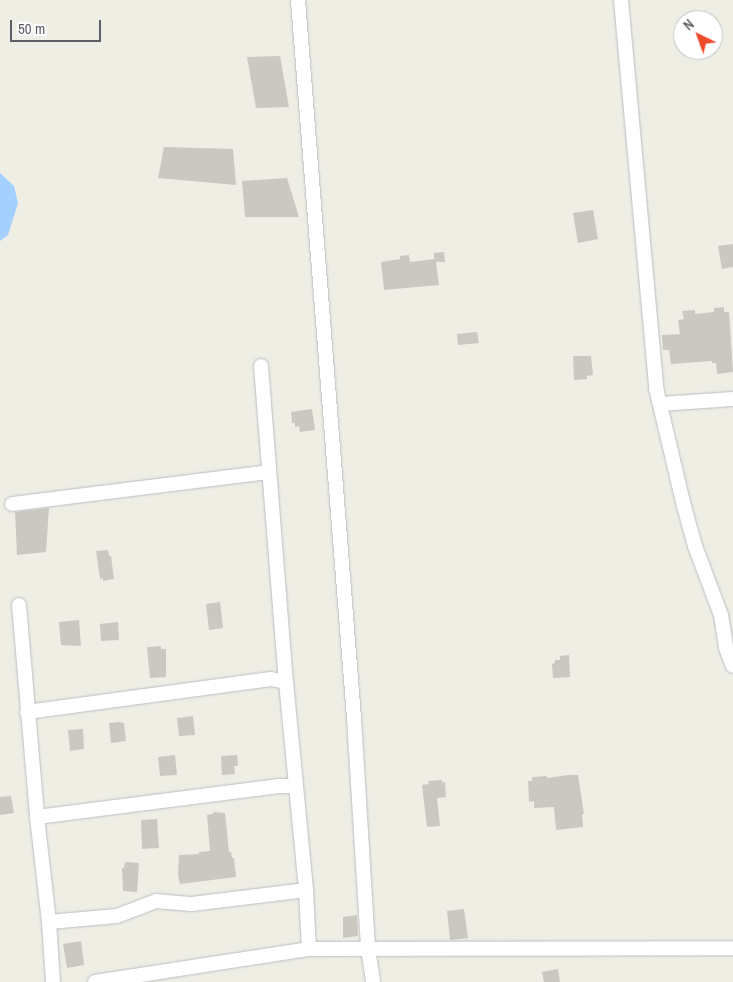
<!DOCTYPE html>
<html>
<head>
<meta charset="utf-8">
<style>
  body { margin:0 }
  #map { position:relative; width:733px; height:982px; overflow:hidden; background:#efeee4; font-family:"Archivo Narrow",sans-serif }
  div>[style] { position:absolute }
  .water>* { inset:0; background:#a4d0ff }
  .building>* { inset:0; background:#cac8c1 }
  .roads { filter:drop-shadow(0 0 1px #bcbdc3) drop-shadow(0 0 1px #bcbdc3) }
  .minor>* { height:14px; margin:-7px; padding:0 7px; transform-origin:7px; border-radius:7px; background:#fff }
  span { translate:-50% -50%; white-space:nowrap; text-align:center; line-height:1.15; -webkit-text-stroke:4px #fff; paint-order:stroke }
  .north { position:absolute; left:673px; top:10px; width:50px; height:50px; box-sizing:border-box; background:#fff; border:1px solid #bebfc1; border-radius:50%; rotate:318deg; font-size:14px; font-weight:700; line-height:20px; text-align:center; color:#5c5f65 }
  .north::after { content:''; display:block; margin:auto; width:18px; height:22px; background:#ef4b2b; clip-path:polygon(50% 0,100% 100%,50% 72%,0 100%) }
  .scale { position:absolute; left:10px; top:20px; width:91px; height:22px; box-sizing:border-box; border:2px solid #5c5f65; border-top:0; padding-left:6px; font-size:15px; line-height:18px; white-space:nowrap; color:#5c5f65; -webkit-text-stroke:4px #fff; paint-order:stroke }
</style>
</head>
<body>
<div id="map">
  <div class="water">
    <div style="clip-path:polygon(0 173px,14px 186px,18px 203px,8px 235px,0 241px)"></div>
  </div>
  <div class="building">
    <div style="clip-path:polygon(280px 56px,289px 107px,256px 108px,247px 57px)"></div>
    <div style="clip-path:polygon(164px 147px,233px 149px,236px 185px,158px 178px)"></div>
    <div style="clip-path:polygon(287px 178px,299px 217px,245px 217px,242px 181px)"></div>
    <div style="clip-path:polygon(593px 210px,598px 239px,578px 243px,573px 213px)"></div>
    <div style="clip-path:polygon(733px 244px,733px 267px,722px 269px,718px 246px)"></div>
    <div style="clip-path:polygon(444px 252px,445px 262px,436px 262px,439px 285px,384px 290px,381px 262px,400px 259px,400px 256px,409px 255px,410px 262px,434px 259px,434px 253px)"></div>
    <div style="clip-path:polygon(724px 307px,724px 312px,729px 312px,733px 372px,717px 374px,716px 363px,712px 363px,712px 361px,671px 364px,669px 350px,663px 350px,662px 335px,680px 334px,678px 320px,684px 319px,682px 311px,695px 310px,695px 314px,714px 312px,714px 308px)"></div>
    <div style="clip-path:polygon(477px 332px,479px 343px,458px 345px,457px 334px)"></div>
    <div style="clip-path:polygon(573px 356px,591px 356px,593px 375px,587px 376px,587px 379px,574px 380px)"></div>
    <div style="clip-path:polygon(312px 409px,315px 430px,300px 432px,299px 426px,295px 427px,295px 423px,292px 423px,291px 412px)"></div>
    <div style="clip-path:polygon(49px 508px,46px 552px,17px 555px,15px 512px)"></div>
    <div style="clip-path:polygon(108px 550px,109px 556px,111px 556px,114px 579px,103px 581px,103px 578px,100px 579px,96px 551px)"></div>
    <div style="clip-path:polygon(220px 602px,223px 628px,209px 630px,206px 604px)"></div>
    <div style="clip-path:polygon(79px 620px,81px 646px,61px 645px,59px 622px)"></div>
    <div style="clip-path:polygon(118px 622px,119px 640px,101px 641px,100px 624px)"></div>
    <div style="clip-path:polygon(161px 646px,161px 649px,166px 649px,166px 677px,150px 678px,147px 647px)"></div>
    <div style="clip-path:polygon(569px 655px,570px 677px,553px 678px,552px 664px,555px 663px,555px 660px,560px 660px,560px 656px)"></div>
    <div style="clip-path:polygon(193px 716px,195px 735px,179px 736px,177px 718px)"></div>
    <div style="clip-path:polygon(119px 722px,124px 723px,126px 741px,111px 743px,109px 723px)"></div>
    <div style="clip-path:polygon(83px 729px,84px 749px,70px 751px,68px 730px)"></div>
    <div style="clip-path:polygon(175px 755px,177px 775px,160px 776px,158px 757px)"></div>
    <div style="clip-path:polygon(237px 755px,238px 766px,234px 766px,235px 774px,222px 775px,221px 756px)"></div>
    <div style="clip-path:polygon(568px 775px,578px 775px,584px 814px,582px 814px,583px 827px,556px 830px,554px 807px,534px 808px,534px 801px,529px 802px,528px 781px,532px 781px,532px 777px,547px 776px,547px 778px)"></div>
    <div style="clip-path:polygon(442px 780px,442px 783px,445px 782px,446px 797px,437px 798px,440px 826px,427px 827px,422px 785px,429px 784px,428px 781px)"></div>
    <div style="clip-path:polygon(11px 796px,14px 813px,0 815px,0 797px)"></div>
    <div style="clip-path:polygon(213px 812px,225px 813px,229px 852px,231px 852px,232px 858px,234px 858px,236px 877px,180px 884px,178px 875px,179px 855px,199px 854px,199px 852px,210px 851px,207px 815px,213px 814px)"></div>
    <div style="clip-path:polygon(157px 819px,159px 848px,142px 849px,141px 820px)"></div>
    <div style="clip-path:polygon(125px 862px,139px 863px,137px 892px,123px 891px,122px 868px,124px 868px)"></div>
    <div style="clip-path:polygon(464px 909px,468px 938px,450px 940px,447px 911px)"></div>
    <div style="clip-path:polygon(357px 915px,358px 936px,343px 938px,343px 917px)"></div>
    <div style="clip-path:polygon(81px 941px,84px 965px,67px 968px,63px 944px)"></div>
    <div style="clip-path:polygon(558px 969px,560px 982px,544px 982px,542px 972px)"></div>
  </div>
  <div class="roads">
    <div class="minor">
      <div style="left:298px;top:0;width:720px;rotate:85.54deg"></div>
      <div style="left:354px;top:718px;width:231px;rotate:86.5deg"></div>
      <div style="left:368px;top:949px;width:33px;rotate:81deg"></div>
      <div style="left:621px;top:0;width:390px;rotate:84.8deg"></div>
      <div style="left:656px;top:388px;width:121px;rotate:76.7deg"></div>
      <div style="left:684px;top:506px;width:41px;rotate:74.6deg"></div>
      <div style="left:695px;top:546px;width:74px;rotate:69.4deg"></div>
      <div style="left:721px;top:615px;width:33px;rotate:81deg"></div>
      <div style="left:726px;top:648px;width:19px;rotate:69deg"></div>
      <div style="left:261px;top:366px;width:317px;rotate:85.5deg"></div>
      <div style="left:286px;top:682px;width:209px;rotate:84.5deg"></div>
      <div style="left:306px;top:890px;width:59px;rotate:87.1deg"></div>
      <div style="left:660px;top:404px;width:73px;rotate:-3.9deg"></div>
      <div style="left:12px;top:504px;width:259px;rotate:-7.1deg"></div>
      <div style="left:19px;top:605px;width:213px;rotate:85.1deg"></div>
      <div style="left:37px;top:817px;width:106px;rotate:83.5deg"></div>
      <div style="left:49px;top:922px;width:60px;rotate:86.2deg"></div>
      <div style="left:27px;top:712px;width:246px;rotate:-7.7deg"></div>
      <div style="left:271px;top:679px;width:15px;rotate:11deg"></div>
      <div style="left:37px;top:817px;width:244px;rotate:-7.3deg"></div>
      <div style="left:279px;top:786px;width:17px"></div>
      <div style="left:49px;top:922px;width:68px;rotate:-5deg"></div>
      <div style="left:117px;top:916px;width:42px;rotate:-21deg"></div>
      <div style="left:156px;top:901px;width:36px;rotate:5deg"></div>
      <div style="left:192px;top:904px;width:115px;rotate:-7deg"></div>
      <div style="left:95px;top:982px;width:217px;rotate:-8.8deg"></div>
      <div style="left:309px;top:949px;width:424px;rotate:-0.1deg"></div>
    </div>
  </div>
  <div class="north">N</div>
  <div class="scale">50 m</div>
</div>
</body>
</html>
